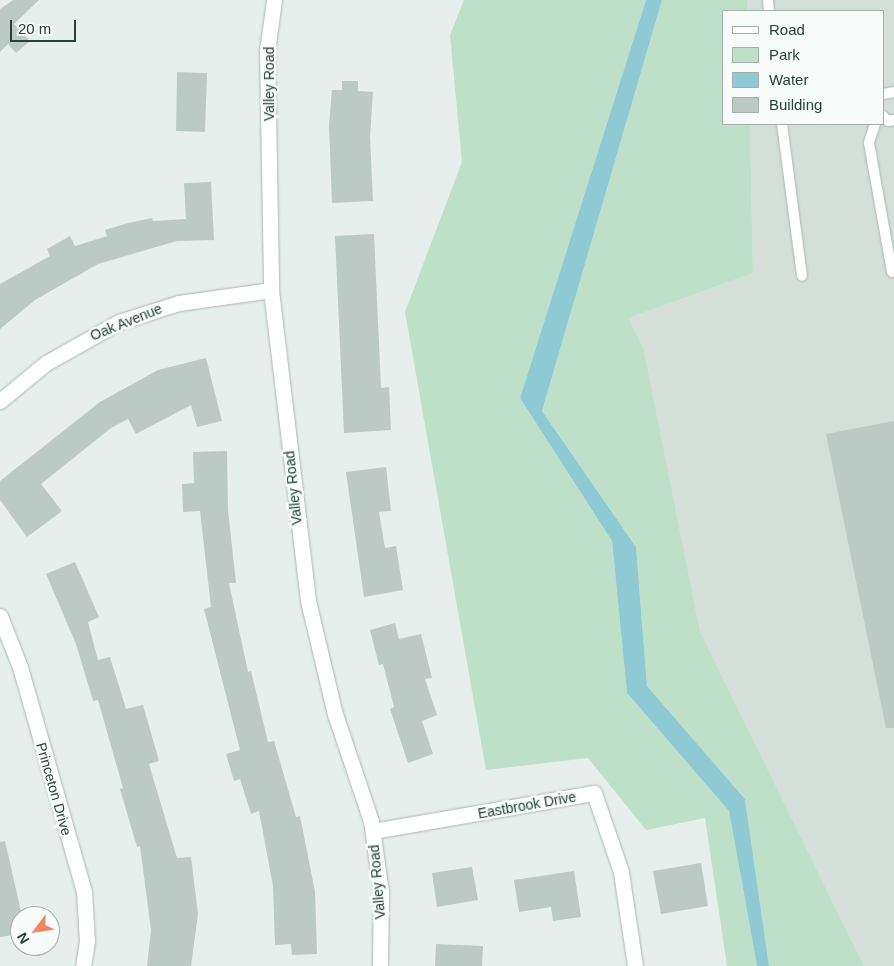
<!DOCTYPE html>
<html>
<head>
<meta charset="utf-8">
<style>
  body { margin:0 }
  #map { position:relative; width:894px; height:966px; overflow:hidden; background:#e6efeb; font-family:Helvetica,sans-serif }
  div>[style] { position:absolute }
  .built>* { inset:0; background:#d4dfda }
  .green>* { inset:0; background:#bfe0c8 }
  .water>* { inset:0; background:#8ec9d4 }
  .building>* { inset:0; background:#bbcac4 }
  .roads { filter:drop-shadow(0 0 1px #a8b8b2) drop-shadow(0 0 1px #a8b8b2) }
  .service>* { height:10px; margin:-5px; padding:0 5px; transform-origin:5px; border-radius:5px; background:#fff }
  .minor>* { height:15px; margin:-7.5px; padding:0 7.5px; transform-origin:7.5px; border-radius:7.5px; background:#fff }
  span { translate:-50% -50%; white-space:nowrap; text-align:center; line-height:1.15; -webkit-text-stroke:5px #f7fbf9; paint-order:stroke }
  .street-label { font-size:14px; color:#24423a }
  .legend { position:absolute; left:722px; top:10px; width:162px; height:115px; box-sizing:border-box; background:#f7fbf9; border:1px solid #a3b1ad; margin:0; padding:6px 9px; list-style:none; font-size:15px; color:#24423a }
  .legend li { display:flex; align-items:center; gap:10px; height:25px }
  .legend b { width:25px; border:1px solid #a3b1ad }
  .north { position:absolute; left:10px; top:906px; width:50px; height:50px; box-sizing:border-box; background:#f7fbf9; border:1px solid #a3b1ad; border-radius:50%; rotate:239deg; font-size:14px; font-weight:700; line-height:20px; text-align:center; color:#24423a }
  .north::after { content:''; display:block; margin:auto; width:18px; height:22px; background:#f4845f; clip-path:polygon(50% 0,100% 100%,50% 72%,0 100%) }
  .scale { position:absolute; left:10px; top:20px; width:66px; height:22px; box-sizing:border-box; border:2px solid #24423a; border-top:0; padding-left:6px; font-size:15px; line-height:18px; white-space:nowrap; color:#24423a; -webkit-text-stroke:4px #f7fbf9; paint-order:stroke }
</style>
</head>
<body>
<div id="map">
  <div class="built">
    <div style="clip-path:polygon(747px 0,894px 0,894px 966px,864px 966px,700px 631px,644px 350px,629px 318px,753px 273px,750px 124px,883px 124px,883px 11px,747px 11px)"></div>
  </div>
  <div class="green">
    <div style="clip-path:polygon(464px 0,646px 0,520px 398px,612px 541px,627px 693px,729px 811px,757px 966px,727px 966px,705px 818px,646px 830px,588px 758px,486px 770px,405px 312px,462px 162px,450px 35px)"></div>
    <div style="clip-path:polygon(662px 0,747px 0,747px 11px,723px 11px,723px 124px,750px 124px,753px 273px,629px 318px,644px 350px,700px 631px,864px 966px,769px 966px,745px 799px,647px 686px,636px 547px,542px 411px)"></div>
  </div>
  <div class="water">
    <div style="clip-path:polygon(646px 0,662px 0,542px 411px,636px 547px,647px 686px,745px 799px,769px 966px,757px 966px,729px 811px,627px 693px,612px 541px,520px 398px)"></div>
  </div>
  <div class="building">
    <div style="clip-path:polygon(13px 0,39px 0,14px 24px,30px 41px,16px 53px,8px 44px,0 52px,0 9px)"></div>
    <div style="clip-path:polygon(177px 72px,207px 73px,205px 132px,176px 131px)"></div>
    <div style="clip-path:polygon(342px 81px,358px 81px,358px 91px,373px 92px,370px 137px,373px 201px,332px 203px,329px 125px,332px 90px,342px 90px)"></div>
    <div style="clip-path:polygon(211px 182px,214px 240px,177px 241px,98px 264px,35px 300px,0 329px,0 284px,50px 256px,47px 249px,70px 236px,75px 246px,107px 236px,105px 230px,128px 223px,152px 218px,153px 221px,186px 219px,184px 183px)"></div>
    <div style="clip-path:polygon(374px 234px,381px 388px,389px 387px,391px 430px,344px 433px,335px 236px)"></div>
    <div style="clip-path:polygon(206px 358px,222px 421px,197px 427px,191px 405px,136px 434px,128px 419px,111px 428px,41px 484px,62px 511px,27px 537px,0 500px,0 481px,100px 402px,158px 370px)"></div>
    <div style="clip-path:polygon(894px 421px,894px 728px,886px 728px,826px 434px)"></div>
    <div style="clip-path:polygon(227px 451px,228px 510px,236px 583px,229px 583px,248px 672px,251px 671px,268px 742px,274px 741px,296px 817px,300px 816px,315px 892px,317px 954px,292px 955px,291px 944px,275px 945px,273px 886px,259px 811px,251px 814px,240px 779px,234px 781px,226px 754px,240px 750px,204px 609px,211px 607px,200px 511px,183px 512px,182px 484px,194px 483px,193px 452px)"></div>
    <div style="clip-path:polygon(386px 467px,391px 511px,379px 512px,385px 548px,396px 546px,403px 590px,364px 597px,346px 472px)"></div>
    <div style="clip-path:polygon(75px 562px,99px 617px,88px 622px,98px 660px,110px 657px,126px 709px,143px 705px,159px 761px,149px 764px,177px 858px,191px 857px,198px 914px,191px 966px,147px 966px,151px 930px,140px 846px,137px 847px,120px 789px,123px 788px,98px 700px,93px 701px,76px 644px,46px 574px)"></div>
    <div style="clip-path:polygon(395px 623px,399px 639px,421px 634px,432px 678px,425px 679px,437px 715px,422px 721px,433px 754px,408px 763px,390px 709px,394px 707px,383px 664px,379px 665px,370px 630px)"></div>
    <div style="clip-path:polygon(5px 841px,22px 916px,20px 934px,0 937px,0 842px)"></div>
    <div style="clip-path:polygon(701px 863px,708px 906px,661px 914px,653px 871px)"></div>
    <div style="clip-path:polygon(472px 867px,478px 900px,437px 907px,432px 873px)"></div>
    <div style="clip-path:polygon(574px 871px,581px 917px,553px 921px,551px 907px,519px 912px,514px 880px)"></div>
    <div style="clip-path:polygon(436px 944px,483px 946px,482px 966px,435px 966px)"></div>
  </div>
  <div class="roads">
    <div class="service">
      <div style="left:768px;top:0;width:11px;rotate:85deg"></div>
      <div style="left:883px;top:94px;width:11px;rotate:-10deg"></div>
      <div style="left:883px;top:116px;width:7px;rotate:45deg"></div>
      <div style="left:888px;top:121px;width:6px;rotate:-9deg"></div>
      <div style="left:782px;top:124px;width:153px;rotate:82.5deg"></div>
      <div style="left:875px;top:124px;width:20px;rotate:108deg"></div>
      <div style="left:869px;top:143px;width:131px;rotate:79.9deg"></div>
    </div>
    <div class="minor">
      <div style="left:274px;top:0;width:51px;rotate:97.8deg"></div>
      <div style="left:267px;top:51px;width:239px;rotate:89deg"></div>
      <div style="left:271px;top:290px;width:313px;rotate:83.2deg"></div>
      <div style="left:308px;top:601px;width:116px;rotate:76.6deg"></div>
      <div style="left:335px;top:714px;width:113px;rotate:71.4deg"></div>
      <div style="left:371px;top:821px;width:72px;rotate:82deg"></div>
      <div style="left:381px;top:892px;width:74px;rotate:90.8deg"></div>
      <div style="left:0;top:401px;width:60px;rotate:-39.6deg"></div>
      <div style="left:46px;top:363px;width:84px;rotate:-29.3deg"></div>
      <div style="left:119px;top:322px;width:63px;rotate:-17.6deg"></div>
      <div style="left:179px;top:303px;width:93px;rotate:-8deg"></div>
      <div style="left:0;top:616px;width:55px;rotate:68.6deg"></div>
      <div style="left:20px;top:667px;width:233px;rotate:74.1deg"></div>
      <div style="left:84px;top:891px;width:50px;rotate:86.6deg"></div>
      <div style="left:87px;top:941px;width:25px;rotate:99deg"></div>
      <div style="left:373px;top:831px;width:224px;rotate:-9.8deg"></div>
      <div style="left:594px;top:793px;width:83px;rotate:71.1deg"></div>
      <div style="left:621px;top:872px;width:95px;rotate:81.5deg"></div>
    </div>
  </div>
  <div class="street-label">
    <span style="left:269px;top:84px;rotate:-90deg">Valley Road</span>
    <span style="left:126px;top:322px;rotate:-22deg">Oak Avenue</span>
    <span style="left:293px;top:488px;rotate:-96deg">Valley Road</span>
    <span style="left:54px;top:789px;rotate:74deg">Princeton Drive</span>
    <span style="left:527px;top:805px;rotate:-10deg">Eastbrook Drive</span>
    <span style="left:377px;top:882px;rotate:-95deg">Valley Road</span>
  </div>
  <ul class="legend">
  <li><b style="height:6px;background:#fff"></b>Road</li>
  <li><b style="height:14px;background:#bfe0c8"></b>Park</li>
  <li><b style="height:14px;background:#8ec9d4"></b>Water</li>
  <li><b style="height:14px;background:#bbcac4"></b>Building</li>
  </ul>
  <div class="north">N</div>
  <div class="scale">20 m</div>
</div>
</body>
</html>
